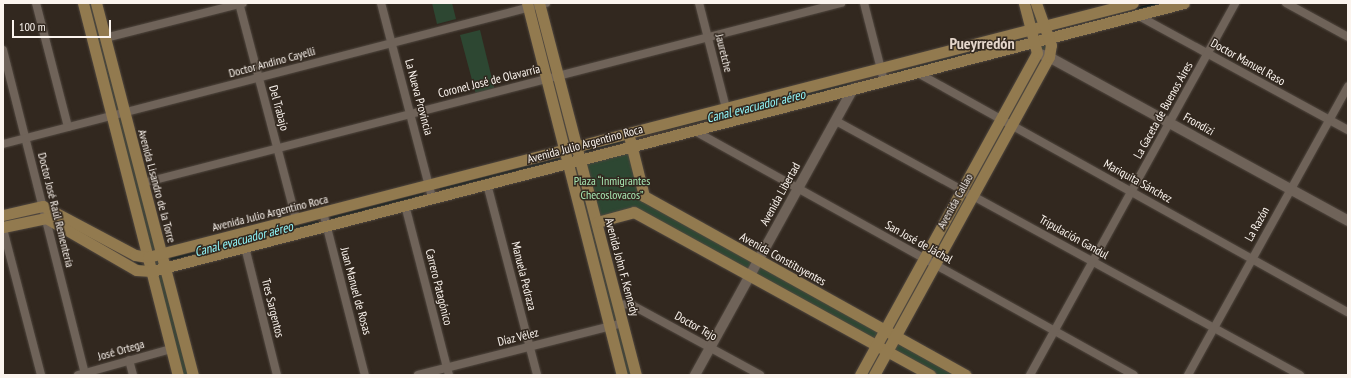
<!DOCTYPE html>
<html>
<head>
<meta charset="utf-8">
<style>
  body { margin:0 }
  #map { position:relative; width:1351px; height:378px; overflow:hidden; background:#32281f; font-family:"PT Sans Narrow",sans-serif }
  div>[style] { position:absolute }
  .green>* { inset:0; background:#2d4732 }
  .stream>* { height:2px; margin:-1px; padding:0 1px; transform-origin:1px; border-radius:1px; background:#011313 }
  .roads { filter:drop-shadow(0 0 1px #50473f) drop-shadow(0 0 1px #50473f) }
  .minor>* { height:8px; margin:-4px; padding:0 4px; transform-origin:4px; border-radius:4px; background:#6f6359 }
  .tertiary>* { height:10px; margin:-5px; padding:0 5px; transform-origin:5px; border-radius:5px; background:#6f6359 }
  .secondary>* { height:11px; margin:-5.5px; padding:0 5.5px; transform-origin:5.5px; border-radius:5.5px; background:#927a4f }
  span { translate:-50% -50%; white-space:nowrap; text-align:center; line-height:1.15; -webkit-text-stroke:3px #32281f; paint-order:stroke }
  .street-label { font-size:12px; color:#fbf4ee }
  .park-label { font-size:12px; color:#a7e6b2 }
  .water-label { font-size:13px; color:#92f8fa; font-style:italic }
  .district-label { font-size:16px; color:#e4d6cb; font-weight:700 }
  .frame { position:absolute; inset:0; border:4px solid #fbf4ee; pointer-events:none }
  .scale { position:absolute; left:12px; top:20px; width:99px; height:18px; box-sizing:border-box; border:2px solid #fbf4ee; border-top:0; padding-left:5px; font-size:12px; line-height:14px; white-space:nowrap; color:#fbf4ee; -webkit-text-stroke:3px #32281f; paint-order:stroke }
</style>
</head>
<body>
<div id="map">
  <div class="green">
    <div style="clip-path:polygon(83px 3px,96px 3px,193px 375px,178px 375px)"></div>
    <div style="clip-path:polygon(432px 3px,452px 3px,456px 19px,437px 24px)"></div>
    <div style="clip-path:polygon(527px 3px,539px 3px,579px 160px,631px 146px,644px 196px,884px 330px,1037px 53px,1024px 3px,1036px 3px,1051px 45px,895px 336px,966px 375px,930px 375px,887px 352px,874px 375px,860px 375px,876px 346px,634px 212px,597px 222px,636px 375px,622px 375px)"></div>
    <div style="clip-path:polygon(480px 30px,495px 91px,476px 95px,460px 35px)"></div>
  </div>
  <div class="stream">
    <div style="left:1050px;top:31px;width:114px;rotate:-14.3deg"></div>
    <div style="left:894px;top:73px;width:135px;rotate:-15.1deg"></div>
    <div style="left:638px;top:136px;width:222px;rotate:-13.8deg"></div>
    <div style="left:586px;top:151px;width:40px;rotate:-14.4deg"></div>
    <div style="left:441px;top:189px;width:122px;rotate:-14.3deg"></div>
    <div style="left:331px;top:218px;width:95px;rotate:-14.6deg"></div>
    <div style="left:131px;top:259px;width:14px;rotate:30deg"></div>
    <div style="left:171px;top:259px;width:151px;rotate:-14.2deg"></div>
  </div>
  <div class="roads">
    <div class="minor">
      <div style="left:36px;top:3px;width:128px;rotate:75.5deg"></div>
      <div style="left:239px;top:3px;width:223px;rotate:75.2deg"></div>
      <div style="left:381px;top:3px;width:202px;rotate:75.3deg"></div>
      <div style="left:699px;top:3px;width:108px;rotate:75.6deg"></div>
      <div style="left:864px;top:3px;width:81px;rotate:75.6deg"></div>
      <div style="left:1286px;top:3px;width:71px;rotate:28.7deg"></div>
      <div style="left:1137px;top:15px;width:240px;rotate:28.6deg"></div>
      <div style="left:105px;top:38px;width:142px;rotate:-14.2deg"></div>
      <div style="left:3px;top:50px;width:335px;rotate:75.8deg"></div>
      <div style="left:916px;top:72px;width:494px;rotate:29.1deg"></div>
      <div style="left:836px;top:121px;width:529px;rotate:28.7deg"></div>
      <div style="left:693px;top:130px;width:504px;rotate:29.05deg"></div>
      <div style="left:3px;top:144px;width:561px;rotate:-14.56deg"></div>
      <div style="left:143px;top:183px;width:721px;rotate:-14.46deg"></div>
      <div style="left:487px;top:184px;width:197px;rotate:75.3deg"></div>
      <div style="left:405px;top:205px;width:176px;rotate:75.5deg"></div>
      <div style="left:323px;top:212px;width:168px;rotate:75.6deg"></div>
      <div style="left:3px;top:229px;width:151px;rotate:75.4deg"></div>
      <div style="left:245px;top:247px;width:132px;rotate:76deg"></div>
      <div style="left:619px;top:305px;width:11px;rotate:-5deg"></div>
      <div style="left:630px;top:304px;width:148px;rotate:28.6deg"></div>
      <div style="left:129px;top:360px;width:16px;rotate:75deg"></div>
      <div style="left:78px;top:375px;width:97px;rotate:-15.6deg"></div>
      <div style="left:418px;top:375px;width:211px;rotate:-14.2deg"></div>
      <div style="left:1030px;top:375px;width:425px;rotate:-61.1deg"></div>
      <div style="left:1188px;top:375px;width:330px;rotate:-61deg"></div>
    </div>
    <div class="tertiary">
      <div style="left:1037px;top:53px;width:13px;rotate:18deg"></div>
      <div style="left:1049px;top:57px;width:341px;rotate:28.7deg"></div>
      <div style="left:695px;top:375px;width:327px;rotate:-61.1deg"></div>
    </div>
    <div class="secondary">
      <div style="left:83px;top:3px;width:384px;rotate:75.7deg"></div>
      <div style="left:96px;top:3px;width:384px;rotate:75.4deg"></div>
      <div style="left:527px;top:3px;width:384px;rotate:75.7deg"></div>
      <div style="left:539px;top:3px;width:384px;rotate:75.4deg"></div>
      <div style="left:630px;top:140px;width:58px;rotate:76deg"></div>
      <div style="left:644px;top:196px;width:368px;rotate:29.1deg"></div>
      <div style="left:3px;top:215px;width:41px;rotate:-12.7deg"></div>
      <div style="left:43px;top:206px;width:104px;rotate:28deg"></div>
      <div style="left:135px;top:255px;width:13px;rotate:9deg"></div>
      <div style="left:148px;top:257px;width:1017px;rotate:-14.46deg"></div>
      <div style="left:597px;top:222px;width:38px;rotate:-15deg"></div>
      <div style="left:634px;top:212px;width:338px;rotate:28.8deg"></div>
      <div style="left:3px;top:227px;width:44px;rotate:-11.8deg"></div>
      <div style="left:46px;top:218px;width:104px;rotate:30deg"></div>
      <div style="left:136px;top:270px;width:16px;rotate:4deg"></div>
      <div style="left:152px;top:271px;width:1066px;rotate:-14.56deg"></div>
      <div style="left:860px;top:375px;width:367px;rotate:-61.2deg"></div>
      <div style="left:1037px;top:53px;width:52px;rotate:-104.6deg"></div>
      <div style="left:874px;top:375px;width:363px;rotate:-61.2deg"></div>
      <div style="left:1049px;top:57px;width:12px;rotate:-81deg"></div>
      <div style="left:1051px;top:45px;width:45px;rotate:-109.7deg"></div>
    </div>
  </div>
  <div class="street-label">
    <span style="left:724px;top:53px;rotate:76deg">Jauretche</span>
    <span style="left:272px;top:62px;rotate:-15deg">Doctor Andino Cayelli</span>
    <span style="left:1248px;top:62px;rotate:29deg">Doctor Manuel Raso</span>
    <span style="left:489px;top:81px;rotate:-14deg">Coronel José de Olavarría</span>
    <span style="left:419px;top:97px;rotate:75deg">La Nueva Provincia</span>
    <span style="left:279px;top:108px;rotate:75deg">Del Trabajo</span>
    <span style="left:1163px;top:110px;rotate:-61deg">La Gaceta de Buenos Aires</span>
    <span style="left:1199px;top:124px;rotate:29deg">Frondizi</span>
    <span style="left:585px;top:144px;rotate:-15deg">Avenida Julio Argentino Roca</span>
    <span style="left:1138px;top:181px;rotate:29deg">Mariquita Sánchez</span>
    <span style="left:157px;top:186px;rotate:75deg">Avenida Lisandro de la Torre</span>
    <span style="left:780px;top:194px;rotate:-61deg">Avenida Libertad</span>
    <span style="left:955px;top:201px;rotate:-61deg">Avenida Callao</span>
    <span style="left:56px;top:210px;rotate:76deg">Doctor José Raúl Rementería</span>
    <span style="left:270px;top:213px;rotate:-14deg">Avenida Julio Argentino Roca</span>
    <span style="left:1257px;top:224px;rotate:-61deg">La Razón</span>
    <span style="left:1074px;top:237px;rotate:29deg">Tripulación Gandul</span>
    <span style="left:919px;top:242px;rotate:29deg">San José de Jáchal</span>
    <span style="left:783px;top:259px;rotate:29deg">Avenida Constituyentes</span>
    <span style="left:622px;top:267px;rotate:75deg">Avenida John F. Kennedy</span>
    <span style="left:524px;top:276px;rotate:76deg">Manuela Pedraza</span>
    <span style="left:439px;top:287px;rotate:76deg">Carrero Patagónico</span>
    <span style="left:356px;top:291px;rotate:75deg">Juan Manuel de Rosas</span>
    <span style="left:273px;top:308px;rotate:76deg">Tres Sargentos</span>
    <span style="left:696px;top:326px;rotate:29deg">Doctor Tejo</span>
    <span style="left:518px;top:337px;rotate:-14deg">Díaz Vélez</span>
    <span style="left:121px;top:350px;rotate:-16deg">José Ortega</span>
  </div>
  <div class="park-label">
    <span style="left:612px;top:188px">Plaza “Inmigrantes<br>Checoslovacos”</span>
  </div>
  <div class="water-label">
    <span style="left:756px;top:107px;rotate:-14deg">Canal evacuador aéreo</span>
    <span style="left:244px;top:240px;rotate:-15deg">Canal evacuador aéreo</span>
  </div>
  <div class="district-label">
    <span style="left:982px;top:43px">Pueyrredón</span>
  </div>
  <div class="frame"></div>
  <div class="scale">100 m</div>
</div>
</body>
</html>
